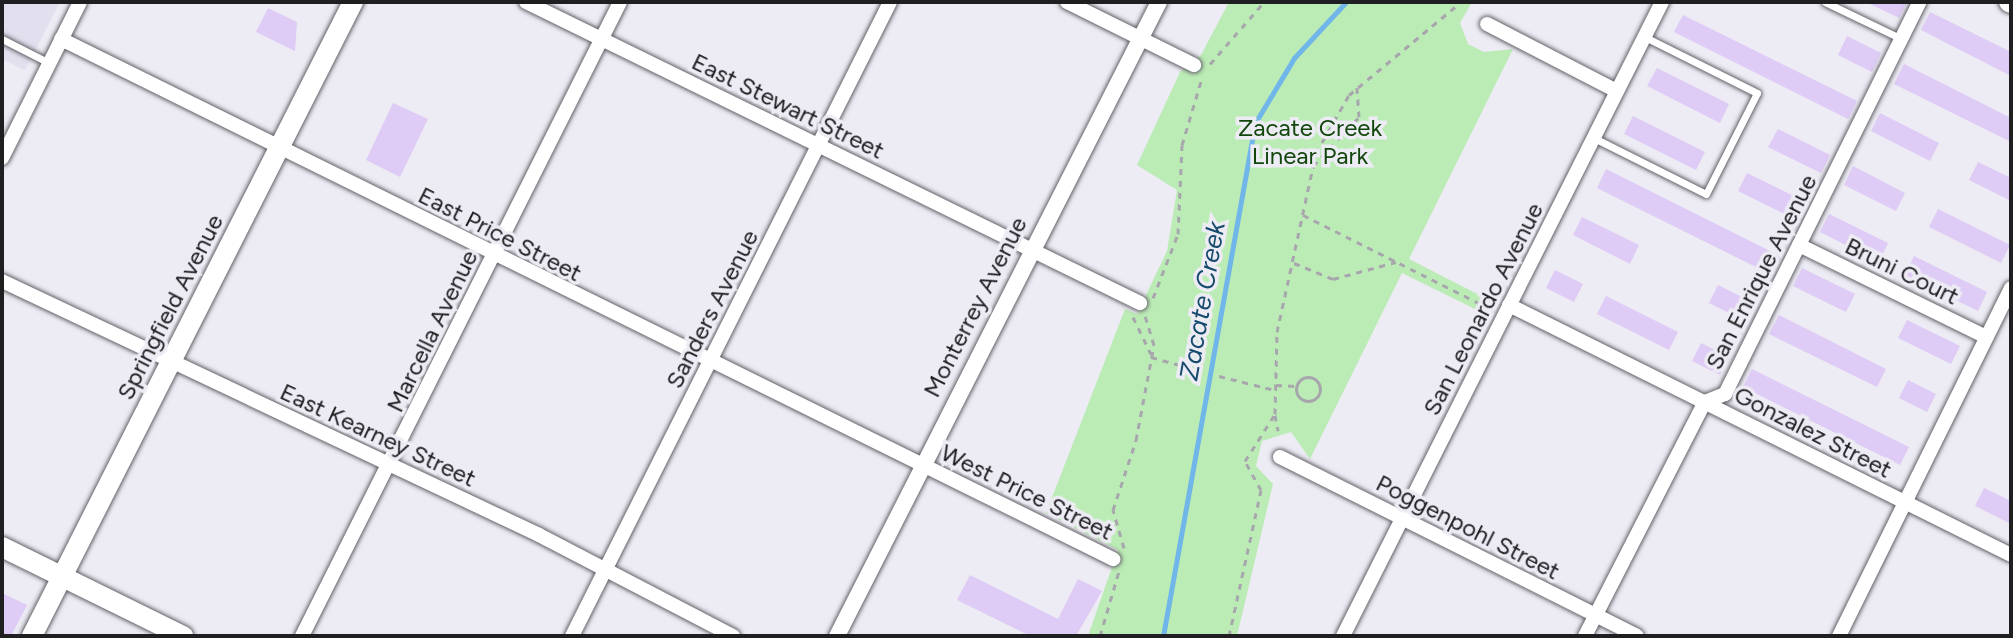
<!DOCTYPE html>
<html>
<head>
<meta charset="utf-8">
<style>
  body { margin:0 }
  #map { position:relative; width:2013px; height:638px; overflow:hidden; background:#edebf3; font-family:Figtree,sans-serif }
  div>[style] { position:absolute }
  .built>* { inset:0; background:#e2dfee }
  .green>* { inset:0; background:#bcecb6 }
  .stream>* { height:5px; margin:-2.5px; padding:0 2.5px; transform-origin:2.5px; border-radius:2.5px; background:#70b6e8 }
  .building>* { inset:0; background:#decbf6 }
  .path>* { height:3px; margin-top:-1.5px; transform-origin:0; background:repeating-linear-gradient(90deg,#a8a6ad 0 6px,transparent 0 12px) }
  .path>.ring { margin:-1.5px; padding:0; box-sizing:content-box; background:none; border:3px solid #a8a6ad; border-radius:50% }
  .roads { filter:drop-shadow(0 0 2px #636269) drop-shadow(0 0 2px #636269) }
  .service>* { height:7px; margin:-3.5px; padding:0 3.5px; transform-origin:3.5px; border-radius:3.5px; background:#fff }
  .minor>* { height:14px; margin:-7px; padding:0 7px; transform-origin:7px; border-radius:7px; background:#fff }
  .tertiary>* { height:16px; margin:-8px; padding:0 8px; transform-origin:8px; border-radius:8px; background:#fff }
  .secondary>* { height:20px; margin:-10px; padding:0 10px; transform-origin:10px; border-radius:10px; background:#fff }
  span { translate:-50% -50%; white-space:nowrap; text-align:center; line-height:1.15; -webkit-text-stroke:7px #edebf3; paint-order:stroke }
  .street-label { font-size:24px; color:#1f1e21 }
  .park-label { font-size:24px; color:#11470b }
  .water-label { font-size:26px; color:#164b6d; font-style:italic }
  .frame { position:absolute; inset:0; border:4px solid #1f1e21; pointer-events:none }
</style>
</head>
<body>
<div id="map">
  <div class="built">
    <div style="clip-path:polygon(2px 2px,60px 2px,25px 70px,2px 59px)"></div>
  </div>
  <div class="green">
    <div style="clip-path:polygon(1229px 2px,1472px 2px,1460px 23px,1468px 44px,1484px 52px,1513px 49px,1409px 259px,1493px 302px,1487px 315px,1402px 273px,1310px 459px,1291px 432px,1262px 441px,1256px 466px,1273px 484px,1237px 636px,1088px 636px,1118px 550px,1046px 513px,1125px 309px,1137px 314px,1167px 251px,1177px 190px,1137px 165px,1180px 72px,1201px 55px)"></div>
  </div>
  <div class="stream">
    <div style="left:1163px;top:636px;width:521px;rotate:-79.83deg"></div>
    <div style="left:1255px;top:123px;width:76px;rotate:-59deg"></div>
    <div style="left:1294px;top:58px;width:76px;rotate:-47.1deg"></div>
  </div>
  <div class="building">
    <div style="clip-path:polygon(1866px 2px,1907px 2px,1899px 18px)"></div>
    <div style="clip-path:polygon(268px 8px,297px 22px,295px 51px,256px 32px)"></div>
    <div style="clip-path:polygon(1930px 12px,2011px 52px,2011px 76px,1921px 30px)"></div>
    <div style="clip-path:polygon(1683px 15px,1857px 101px,1848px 119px,1674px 32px)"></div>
    <div style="clip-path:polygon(1847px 36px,1881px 53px,1872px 72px,1838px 55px)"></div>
    <div style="clip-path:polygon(1904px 64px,2011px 118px,2011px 142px,1894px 84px)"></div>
    <div style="clip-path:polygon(1657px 68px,1729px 104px,1720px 123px,1647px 86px)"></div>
    <div style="clip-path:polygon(393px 103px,428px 119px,400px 177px,366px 160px)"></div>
    <div style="clip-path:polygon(1880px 113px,1939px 143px,1930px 161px,1871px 131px)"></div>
    <div style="clip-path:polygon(1633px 116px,1705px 152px,1696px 170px,1624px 134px)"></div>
    <div style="clip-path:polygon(1778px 129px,1830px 155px,1821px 173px,1768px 147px)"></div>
    <div style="clip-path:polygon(1978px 162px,2011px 178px,2011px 201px,1969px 180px)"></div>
    <div style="clip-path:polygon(1853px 166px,1905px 193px,1896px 211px,1844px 185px)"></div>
    <div style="clip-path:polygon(1606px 169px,1780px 256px,1770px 274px,1597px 188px)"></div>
    <div style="clip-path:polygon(1747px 173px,1806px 202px,1797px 220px,1738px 191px)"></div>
    <div style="clip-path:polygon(1938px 209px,2010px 245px,2001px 263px,1929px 227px)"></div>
    <div style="clip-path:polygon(1829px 214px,1888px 243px,1879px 262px,1820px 232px)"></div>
    <div style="clip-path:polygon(1582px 217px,1639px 245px,1630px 264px,1573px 235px)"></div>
    <div style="clip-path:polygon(1914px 256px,1987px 292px,1978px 311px,1905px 275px)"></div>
    <div style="clip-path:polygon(1802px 268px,1855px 294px,1846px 312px,1793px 286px)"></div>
    <div style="clip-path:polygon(1555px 270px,1583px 284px,1574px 302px,1546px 288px)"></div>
    <div style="clip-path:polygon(1718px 285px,1756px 304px,1747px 322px,1709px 303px)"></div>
    <div style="clip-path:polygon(1606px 296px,1678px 332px,1669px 350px,1597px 314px)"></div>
    <div style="clip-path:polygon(1779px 315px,1886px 369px,1877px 387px,1769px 334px)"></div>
    <div style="clip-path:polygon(1907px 320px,1960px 346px,1951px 364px,1898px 338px)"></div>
    <div style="clip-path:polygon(1701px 343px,1729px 357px,1720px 375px,1692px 361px)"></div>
    <div style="clip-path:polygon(1752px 369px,1909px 447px,1900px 465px,1743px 387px)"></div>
    <div style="clip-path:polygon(1908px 380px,1936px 394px,1927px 412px,1899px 398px)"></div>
    <div style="clip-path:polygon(1984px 488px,2011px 501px,2011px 524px,1975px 506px)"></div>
    <div style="clip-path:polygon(970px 575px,1058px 619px,1078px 579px,1102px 591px,1076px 636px,1030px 636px,957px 600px)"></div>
    <div style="clip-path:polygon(2px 593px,27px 605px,11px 636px,2px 636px)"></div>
  </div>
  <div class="path">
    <div style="left:1210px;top:64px;width:82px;rotate:-48.9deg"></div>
    <div style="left:1313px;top:166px;width:67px;rotate:-46.8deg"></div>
    <div style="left:1359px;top:117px;width:30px;rotate:-94deg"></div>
    <div style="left:1303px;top:215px;width:210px;rotate:26.6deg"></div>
    <div style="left:1294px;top:263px;width:42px;rotate:22.3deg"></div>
    <div style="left:1333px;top:279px;width:65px;rotate:-15.1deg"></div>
    <div style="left:1153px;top:298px;width:69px;rotate:-68.7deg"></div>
    <div style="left:1178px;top:234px;width:89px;rotate:-87.4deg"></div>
    <div style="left:1182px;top:145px;width:70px;rotate:-73.4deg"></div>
    <div style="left:1133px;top:317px;width:41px;rotate:64.1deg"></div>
    <div style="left:1151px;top:357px;width:52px;rotate:15.6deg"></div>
    <div style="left:1219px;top:376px;width:58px;rotate:14deg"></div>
    <div class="ring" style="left:1296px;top:377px;width:21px;height:21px"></div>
    <div style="left:1276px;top:385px;width:20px;rotate:3deg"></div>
    <div style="left:1275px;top:415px;width:16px;rotate:79deg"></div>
    <div style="left:1124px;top:548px;width:40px;rotate:-106deg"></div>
    <div style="left:1113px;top:510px;width:74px;rotate:-71.8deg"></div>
    <div style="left:1136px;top:440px;width:97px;rotate:-79.3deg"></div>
    <div style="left:1154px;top:345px;width:31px;rotate:-107deg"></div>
    <div style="left:1100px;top:636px;width:68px;rotate:-73.7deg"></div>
    <div style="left:1229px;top:636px;width:149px;rotate:-77.6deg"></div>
    <div style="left:1261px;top:490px;width:33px;rotate:-119deg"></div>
    <div style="left:1245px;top:461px;width:56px;rotate:-57.4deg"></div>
    <div style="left:1275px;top:414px;width:82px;rotate:-88.6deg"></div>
    <div style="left:1277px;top:332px;width:183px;rotate:-77.7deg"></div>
    <div style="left:1316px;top:153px;width:67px;rotate:-60.4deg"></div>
    <div style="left:1349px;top:95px;width:146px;rotate:-39.7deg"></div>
  </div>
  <div class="roads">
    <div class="service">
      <div style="left:1825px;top:2px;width:85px;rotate:25.7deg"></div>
      <div style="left:2px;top:39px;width:53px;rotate:27.1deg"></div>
      <div style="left:1594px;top:138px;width:125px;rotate:26.6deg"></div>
      <div style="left:1706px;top:194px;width:113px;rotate:-63.2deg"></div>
      <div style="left:1757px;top:93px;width:125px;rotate:-153.4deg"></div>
    </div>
    <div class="minor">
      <div style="left:526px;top:2px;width:684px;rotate:26.12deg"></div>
      <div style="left:1067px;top:2px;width:142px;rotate:26.4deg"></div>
      <div style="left:1487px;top:24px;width:146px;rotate:27.3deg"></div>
      <div style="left:61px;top:39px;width:1174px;rotate:26.3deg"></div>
      <div style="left:2px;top:158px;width:174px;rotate:-63.4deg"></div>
      <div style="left:1799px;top:245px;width:208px;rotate:26.2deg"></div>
      <div style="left:2px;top:281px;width:594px;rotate:25.31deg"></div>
      <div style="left:539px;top:535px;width:219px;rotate:27.5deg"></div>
      <div style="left:1509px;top:305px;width:561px;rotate:26.47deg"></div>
      <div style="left:1280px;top:457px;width:399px;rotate:26.6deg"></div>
      <div style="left:302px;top:636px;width:709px;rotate:-63.36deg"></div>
      <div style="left:572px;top:636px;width:709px;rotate:-63.36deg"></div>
      <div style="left:1343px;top:636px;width:710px;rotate:-63.29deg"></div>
      <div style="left:1585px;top:636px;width:263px;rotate:-62.9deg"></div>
      <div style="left:1705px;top:402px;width:22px;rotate:-22deg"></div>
      <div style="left:1725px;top:394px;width:438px;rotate:-63.6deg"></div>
      <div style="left:1839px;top:636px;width:388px;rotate:-63.7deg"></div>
    </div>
    <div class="tertiary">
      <div style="left:837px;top:636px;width:711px;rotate:-63.07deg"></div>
    </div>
    <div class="secondary">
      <div style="left:2009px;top:2px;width:2px;rotate:27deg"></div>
      <div style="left:2px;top:547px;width:202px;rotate:26.2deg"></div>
      <div style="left:32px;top:636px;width:711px;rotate:-63.15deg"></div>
    </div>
  </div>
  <div class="street-label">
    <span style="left:788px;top:106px;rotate:26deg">East Stewart Street</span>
    <span style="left:500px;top:234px;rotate:27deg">East Price Street</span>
    <span style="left:1902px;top:271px;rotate:26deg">Bruni Court</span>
    <span style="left:1761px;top:272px;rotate:-63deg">San Enrique Avenue</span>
    <span style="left:170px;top:307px;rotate:-63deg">Springfield Avenue</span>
    <span style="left:975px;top:307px;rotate:-63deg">Monterrey Avenue</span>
    <span style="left:712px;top:309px;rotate:-63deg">Sanders Avenue</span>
    <span style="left:1483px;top:309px;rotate:-63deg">San Leonardo Avenue</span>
    <span style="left:432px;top:331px;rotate:-64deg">Marcella Avenue</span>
    <span style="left:1813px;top:432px;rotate:27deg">Gonzalez Street</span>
    <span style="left:378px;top:435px;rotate:25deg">East Kearney Street</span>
    <span style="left:1027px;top:492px;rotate:26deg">West Price Street</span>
    <span style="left:1468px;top:527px;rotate:27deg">Poggenpohl Street</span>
  </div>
  <div class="park-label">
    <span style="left:1310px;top:142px">Zacate Creek<br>Linear Park</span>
  </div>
  <div class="water-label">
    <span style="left:1203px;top:301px;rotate:-80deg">Zacate Creek</span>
  </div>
  <div class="frame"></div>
</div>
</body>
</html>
